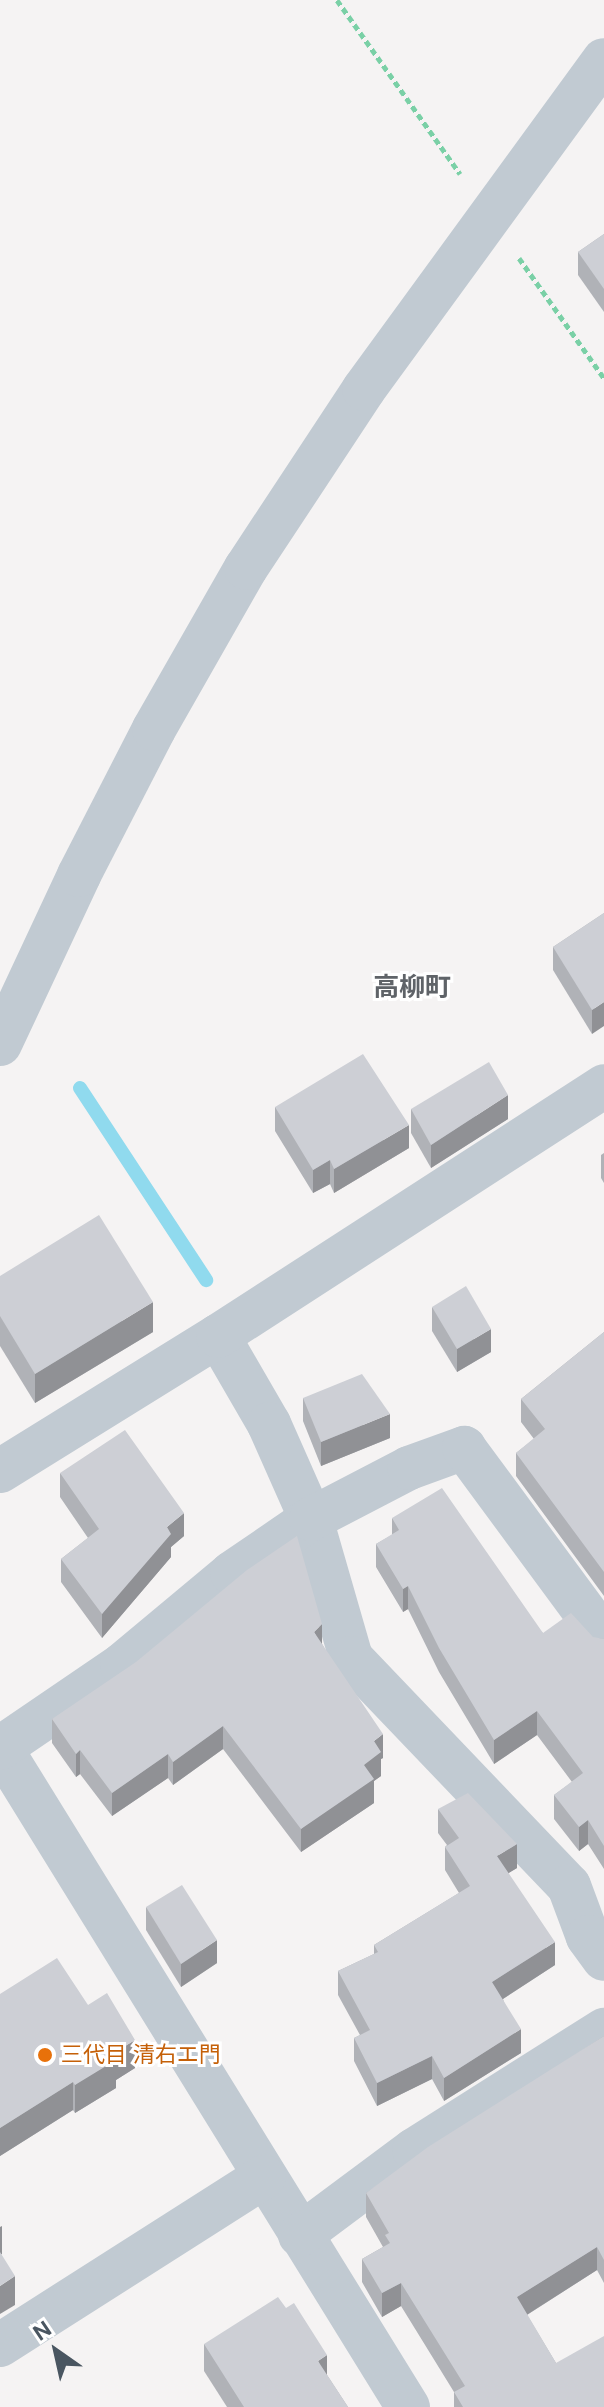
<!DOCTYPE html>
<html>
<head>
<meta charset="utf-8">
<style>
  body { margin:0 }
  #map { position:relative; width:604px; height:2407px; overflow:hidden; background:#f5f3f3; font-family:"DM Sans","Noto Sans JP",sans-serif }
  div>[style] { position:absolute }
  .stream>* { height:14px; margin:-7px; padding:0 7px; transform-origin:7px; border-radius:7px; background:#90daee }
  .path>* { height:5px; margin-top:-2.5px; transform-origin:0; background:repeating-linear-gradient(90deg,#7ad0a6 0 6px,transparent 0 10px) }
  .minor>* { height:44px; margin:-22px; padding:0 22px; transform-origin:22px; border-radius:22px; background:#c1cad2 }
  .wall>* { inset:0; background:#b0b2b7 }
  .shaded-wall>* { inset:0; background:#909195 }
  .building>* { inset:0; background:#cdcfd5 }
  .dots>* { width:22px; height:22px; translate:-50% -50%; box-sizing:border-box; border:4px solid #fff; border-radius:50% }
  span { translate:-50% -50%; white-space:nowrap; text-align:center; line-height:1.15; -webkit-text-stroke:6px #fff; paint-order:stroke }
  .food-label { font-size:22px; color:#c56008 }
  .left { translate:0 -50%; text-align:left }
  .quarter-label { font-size:26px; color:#5f6368; font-weight:700 }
  .north { position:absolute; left:16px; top:2311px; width:80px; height:80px; -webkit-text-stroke:6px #fff; paint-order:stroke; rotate:326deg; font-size:22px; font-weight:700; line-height:32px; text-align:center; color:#4a5661 }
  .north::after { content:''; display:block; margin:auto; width:28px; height:36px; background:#4a5661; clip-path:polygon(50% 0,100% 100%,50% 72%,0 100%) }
</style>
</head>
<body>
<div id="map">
  <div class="stream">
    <div style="left:80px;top:1088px;width:230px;rotate:56.7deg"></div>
  </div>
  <div class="path">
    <div style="left:337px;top:0;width:213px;rotate:54.7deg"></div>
    <div style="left:519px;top:258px;width:147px;rotate:54.7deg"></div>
  </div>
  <div class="minor">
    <div style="left:0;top:1044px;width:187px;rotate:-64.9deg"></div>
    <div style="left:79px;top:875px;width:164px;rotate:-62.8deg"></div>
    <div style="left:154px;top:729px;width:185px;rotate:-60.3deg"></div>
    <div style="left:246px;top:568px;width:214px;rotate:-56.6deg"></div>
    <div style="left:364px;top:389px;width:407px;rotate:-53.9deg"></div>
    <div style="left:218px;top:1336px;width:102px;rotate:59.9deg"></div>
    <div style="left:269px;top:1424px;width:104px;rotate:66.1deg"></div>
    <div style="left:311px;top:1519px;width:145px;rotate:73.9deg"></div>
    <div style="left:351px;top:1658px;width:315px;rotate:46.3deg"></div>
    <div style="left:569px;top:1886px;width:54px;rotate:69.6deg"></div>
    <div style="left:588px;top:1937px;width:27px;rotate:54deg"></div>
    <div style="left:0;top:1471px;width:256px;rotate:-31.8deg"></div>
    <div style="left:218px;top:1336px;width:460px;rotate:-32.9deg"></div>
    <div style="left:0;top:1747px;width:776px;rotate:58.28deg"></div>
    <div style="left:0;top:1748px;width:148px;rotate:-34.2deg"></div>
    <div style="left:122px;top:1665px;width:143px;rotate:-39.9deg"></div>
    <div style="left:232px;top:1573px;width:96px;rotate:-34.4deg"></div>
    <div style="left:311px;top:1519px;width:110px;rotate:-27.5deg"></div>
    <div style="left:409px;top:1468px;width:59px;rotate:-20deg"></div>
    <div style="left:464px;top:1448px;width:236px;rotate:53.6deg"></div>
    <div style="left:300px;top:2235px;width:142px;rotate:-36.7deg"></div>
    <div style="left:414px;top:2150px;width:225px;rotate:-32.3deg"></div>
    <div style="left:0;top:2345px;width:313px;rotate:-32.5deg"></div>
  </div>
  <div class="wall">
    <div style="clip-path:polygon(604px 234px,604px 312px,578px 275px,578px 252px)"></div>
    <div style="clip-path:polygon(604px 913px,592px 1034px,553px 970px,553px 947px)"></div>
    <div style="clip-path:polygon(275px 1107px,409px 1148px,334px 1193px,330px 1184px,313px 1193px,275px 1131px)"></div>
    <div style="clip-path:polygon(411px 1109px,508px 1119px,431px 1168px,411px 1133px)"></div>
    <div style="clip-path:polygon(604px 1153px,604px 1183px,601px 1178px,601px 1155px)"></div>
    <div style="clip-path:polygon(0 1276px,153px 1332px,35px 1403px,0 1346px)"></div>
    <div style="clip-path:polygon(432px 1307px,491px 1352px,457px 1372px,432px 1331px)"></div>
    <div style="clip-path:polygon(604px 1332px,604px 1596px,516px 1476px,516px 1453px,534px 1439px,521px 1422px,521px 1399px)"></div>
    <div style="clip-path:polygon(303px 1398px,390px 1438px,321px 1466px,303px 1421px)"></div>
    <div style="clip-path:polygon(60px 1473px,184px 1536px,171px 1547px,171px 1557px,102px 1638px,61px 1582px,61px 1559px,88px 1538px,60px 1497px)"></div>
    <div style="clip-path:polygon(392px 1518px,543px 1633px,604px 1639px,604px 1869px,588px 1844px,579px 1851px,554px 1819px,554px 1795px,572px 1782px,537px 1735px,494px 1764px,439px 1672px,408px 1609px,403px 1612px,376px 1567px,376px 1544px,392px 1535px)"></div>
    <div style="clip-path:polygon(322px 1644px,383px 1758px,381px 1759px,381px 1776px,374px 1781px,374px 1803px,301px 1852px,223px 1749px,173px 1785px,168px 1778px,112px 1816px,80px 1774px,76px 1777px,52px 1743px,52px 1719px)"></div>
    <div style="clip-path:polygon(438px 1809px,517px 1868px,508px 1873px,555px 1965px,503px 1999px,521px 2053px,444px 2101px,432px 2079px,377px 2106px,354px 2061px,354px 2038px,360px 2035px,338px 1995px,338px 1971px,374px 1954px,374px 1945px,459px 1893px,445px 1870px,445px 1847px,447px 1845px,438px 1833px)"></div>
    <div style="clip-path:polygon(146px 1907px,217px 1963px,181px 1987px,146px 1930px)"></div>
    <div style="clip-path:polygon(0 1994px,88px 2005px,135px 2068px,116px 2080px,116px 2088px,75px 2113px,73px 2110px,0 2156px)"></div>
    <div style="clip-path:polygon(604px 2036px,604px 2283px,597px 2270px,527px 2315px,556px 2363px,604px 2407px,454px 2407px,454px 2392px,401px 2306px,382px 2317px,362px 2282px,362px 2259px,383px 2247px,366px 2217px,366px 2193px)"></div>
    <div style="clip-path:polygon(204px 2344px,327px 2375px,348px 2407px,227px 2407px,204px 2371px)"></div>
  </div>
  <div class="shaded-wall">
    <div style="clip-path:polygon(604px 1002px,604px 1026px,592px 1034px,592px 1010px)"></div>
    <div style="clip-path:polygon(508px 1095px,508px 1119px,431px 1168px,431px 1145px)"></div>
    <div style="clip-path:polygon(409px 1125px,409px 1148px,334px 1193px,334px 1169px)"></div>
    <div style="clip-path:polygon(330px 1160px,330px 1184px,313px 1193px,313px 1170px)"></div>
    <div style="clip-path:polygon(153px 1302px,153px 1332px,35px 1403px,35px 1374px)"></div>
    <div style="clip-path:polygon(491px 1329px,491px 1352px,457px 1372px,457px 1349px)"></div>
    <div style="clip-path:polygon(390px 1414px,390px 1438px,321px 1466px,321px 1442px)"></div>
    <div style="clip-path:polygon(184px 1513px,184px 1536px,171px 1547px,171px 1557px,102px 1638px,102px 1614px,167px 1527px)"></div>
    <div style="clip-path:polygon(408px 1586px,408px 1609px,403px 1612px,403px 1589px)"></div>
    <div style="clip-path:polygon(322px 1624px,322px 1648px,314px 1632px)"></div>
    <div style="clip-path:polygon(537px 1711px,537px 1735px,494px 1764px,494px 1740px)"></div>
    <div style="clip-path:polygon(223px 1726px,223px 1749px,173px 1785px,173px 1762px)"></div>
    <div style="clip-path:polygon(383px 1734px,383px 1758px,381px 1759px,381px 1776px,374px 1781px,374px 1803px,301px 1852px,301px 1829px,364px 1765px,374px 1741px)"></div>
    <div style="clip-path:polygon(80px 1750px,80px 1774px,76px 1777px,76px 1754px)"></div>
    <div style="clip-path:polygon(168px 1754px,168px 1778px,112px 1816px,112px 1793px)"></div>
    <div style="clip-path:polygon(588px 1820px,588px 1844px,579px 1851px,579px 1827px)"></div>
    <div style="clip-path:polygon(517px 1844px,517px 1868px,497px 1880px,497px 1856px)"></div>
    <div style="clip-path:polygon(217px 1940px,217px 1963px,181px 1987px,181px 1964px)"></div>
    <div style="clip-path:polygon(555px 1942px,555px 1965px,492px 2006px,492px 1982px)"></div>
    <div style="clip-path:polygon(521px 2029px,521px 2053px,444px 2101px,444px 2078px)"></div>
    <div style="clip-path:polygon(135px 2040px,135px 2068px,116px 2080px,116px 2088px,75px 2113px,75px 2085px,112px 2054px)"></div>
    <div style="clip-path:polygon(432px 2056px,432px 2079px,377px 2106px,377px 2083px)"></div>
    <div style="clip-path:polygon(73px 2082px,73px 2110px,0 2156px,0 2128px)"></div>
    <div style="clip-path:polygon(2px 2226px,2px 2254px,0 2255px,0 2227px)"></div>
    <div style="clip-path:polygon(597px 2247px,597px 2270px,517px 2321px,517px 2297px)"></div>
    <div style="clip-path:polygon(15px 2276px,15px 2305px,0 2314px,0 2286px)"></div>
    <div style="clip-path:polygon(401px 2283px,401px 2306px,382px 2317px,382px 2293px)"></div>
    <div style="clip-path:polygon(327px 2355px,327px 2383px,318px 2361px)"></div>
  </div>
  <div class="building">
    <div style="clip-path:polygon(604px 234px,604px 289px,578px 252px)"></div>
    <div style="clip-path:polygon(604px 913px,604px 1002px,592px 1010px,553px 947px)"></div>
    <div style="clip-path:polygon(363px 1054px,409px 1125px,334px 1169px,330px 1160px,313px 1170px,275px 1107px)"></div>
    <div style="clip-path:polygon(489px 1062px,508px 1095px,431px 1145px,411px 1109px)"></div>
    <div style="clip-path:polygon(99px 1215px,153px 1302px,35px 1374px,0 1316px,0 1276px)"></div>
    <div style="clip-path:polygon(466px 1286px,491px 1329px,457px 1349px,432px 1307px)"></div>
    <div style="clip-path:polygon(604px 1332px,604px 1572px,516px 1453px,545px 1429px,521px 1399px)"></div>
    <div style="clip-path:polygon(362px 1374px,390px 1414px,321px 1442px,303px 1398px)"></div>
    <div style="clip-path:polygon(125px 1430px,184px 1513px,167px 1527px,171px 1534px,102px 1614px,61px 1559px,99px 1529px,60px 1473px)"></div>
    <div style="clip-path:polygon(442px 1488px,543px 1633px,571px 1613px,593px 1637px,604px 1639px,604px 1846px,588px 1820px,579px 1827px,554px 1795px,583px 1773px,537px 1711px,494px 1740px,439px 1648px,408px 1586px,403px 1589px,376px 1544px,399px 1530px,392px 1518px)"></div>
    <div style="clip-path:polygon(297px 1536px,322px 1624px,314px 1632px,383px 1734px,374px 1741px,381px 1752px,364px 1765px,374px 1779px,301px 1829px,223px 1726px,173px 1762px,168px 1754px,112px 1793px,80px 1750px,76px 1754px,52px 1719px,136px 1662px,247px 1570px)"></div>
    <div style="clip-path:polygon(468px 1793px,517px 1844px,497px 1856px,555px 1942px,492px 1982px,521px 2029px,444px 2078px,432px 2056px,377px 2083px,354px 2038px,370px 2030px,338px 1971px,378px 1952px,374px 1945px,470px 1886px,445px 1847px,459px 1838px,438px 1809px)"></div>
    <div style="clip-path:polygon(182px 1885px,217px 1940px,181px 1964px,146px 1907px)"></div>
    <div style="clip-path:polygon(57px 1958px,88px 2005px,107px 1993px,135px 2040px,112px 2054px,116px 2060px,75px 2085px,73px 2082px,0 2128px,0 1994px)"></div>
    <div style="clip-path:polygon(604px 2036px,604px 2260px,597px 2247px,517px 2297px,556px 2363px,604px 2336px,604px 2407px,463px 2407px,454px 2392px,465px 2386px,401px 2283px,382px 2293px,362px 2259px,390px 2243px,385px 2235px,389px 2233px,366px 2193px,428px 2147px)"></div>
    <div style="clip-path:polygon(0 2252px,15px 2276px,0 2286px)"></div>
    <div style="clip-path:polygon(278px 2297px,286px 2308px,294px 2303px,327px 2355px,318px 2361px,348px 2407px,244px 2407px,204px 2344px)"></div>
  </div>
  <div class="dots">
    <div style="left:45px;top:2055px;background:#e8710a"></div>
  </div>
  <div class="food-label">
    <span class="left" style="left:61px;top:2055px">三代目 清右エ門</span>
  </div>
  <div class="quarter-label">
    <span style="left:412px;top:988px">高柳町</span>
  </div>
  <div class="north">N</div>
</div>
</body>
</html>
